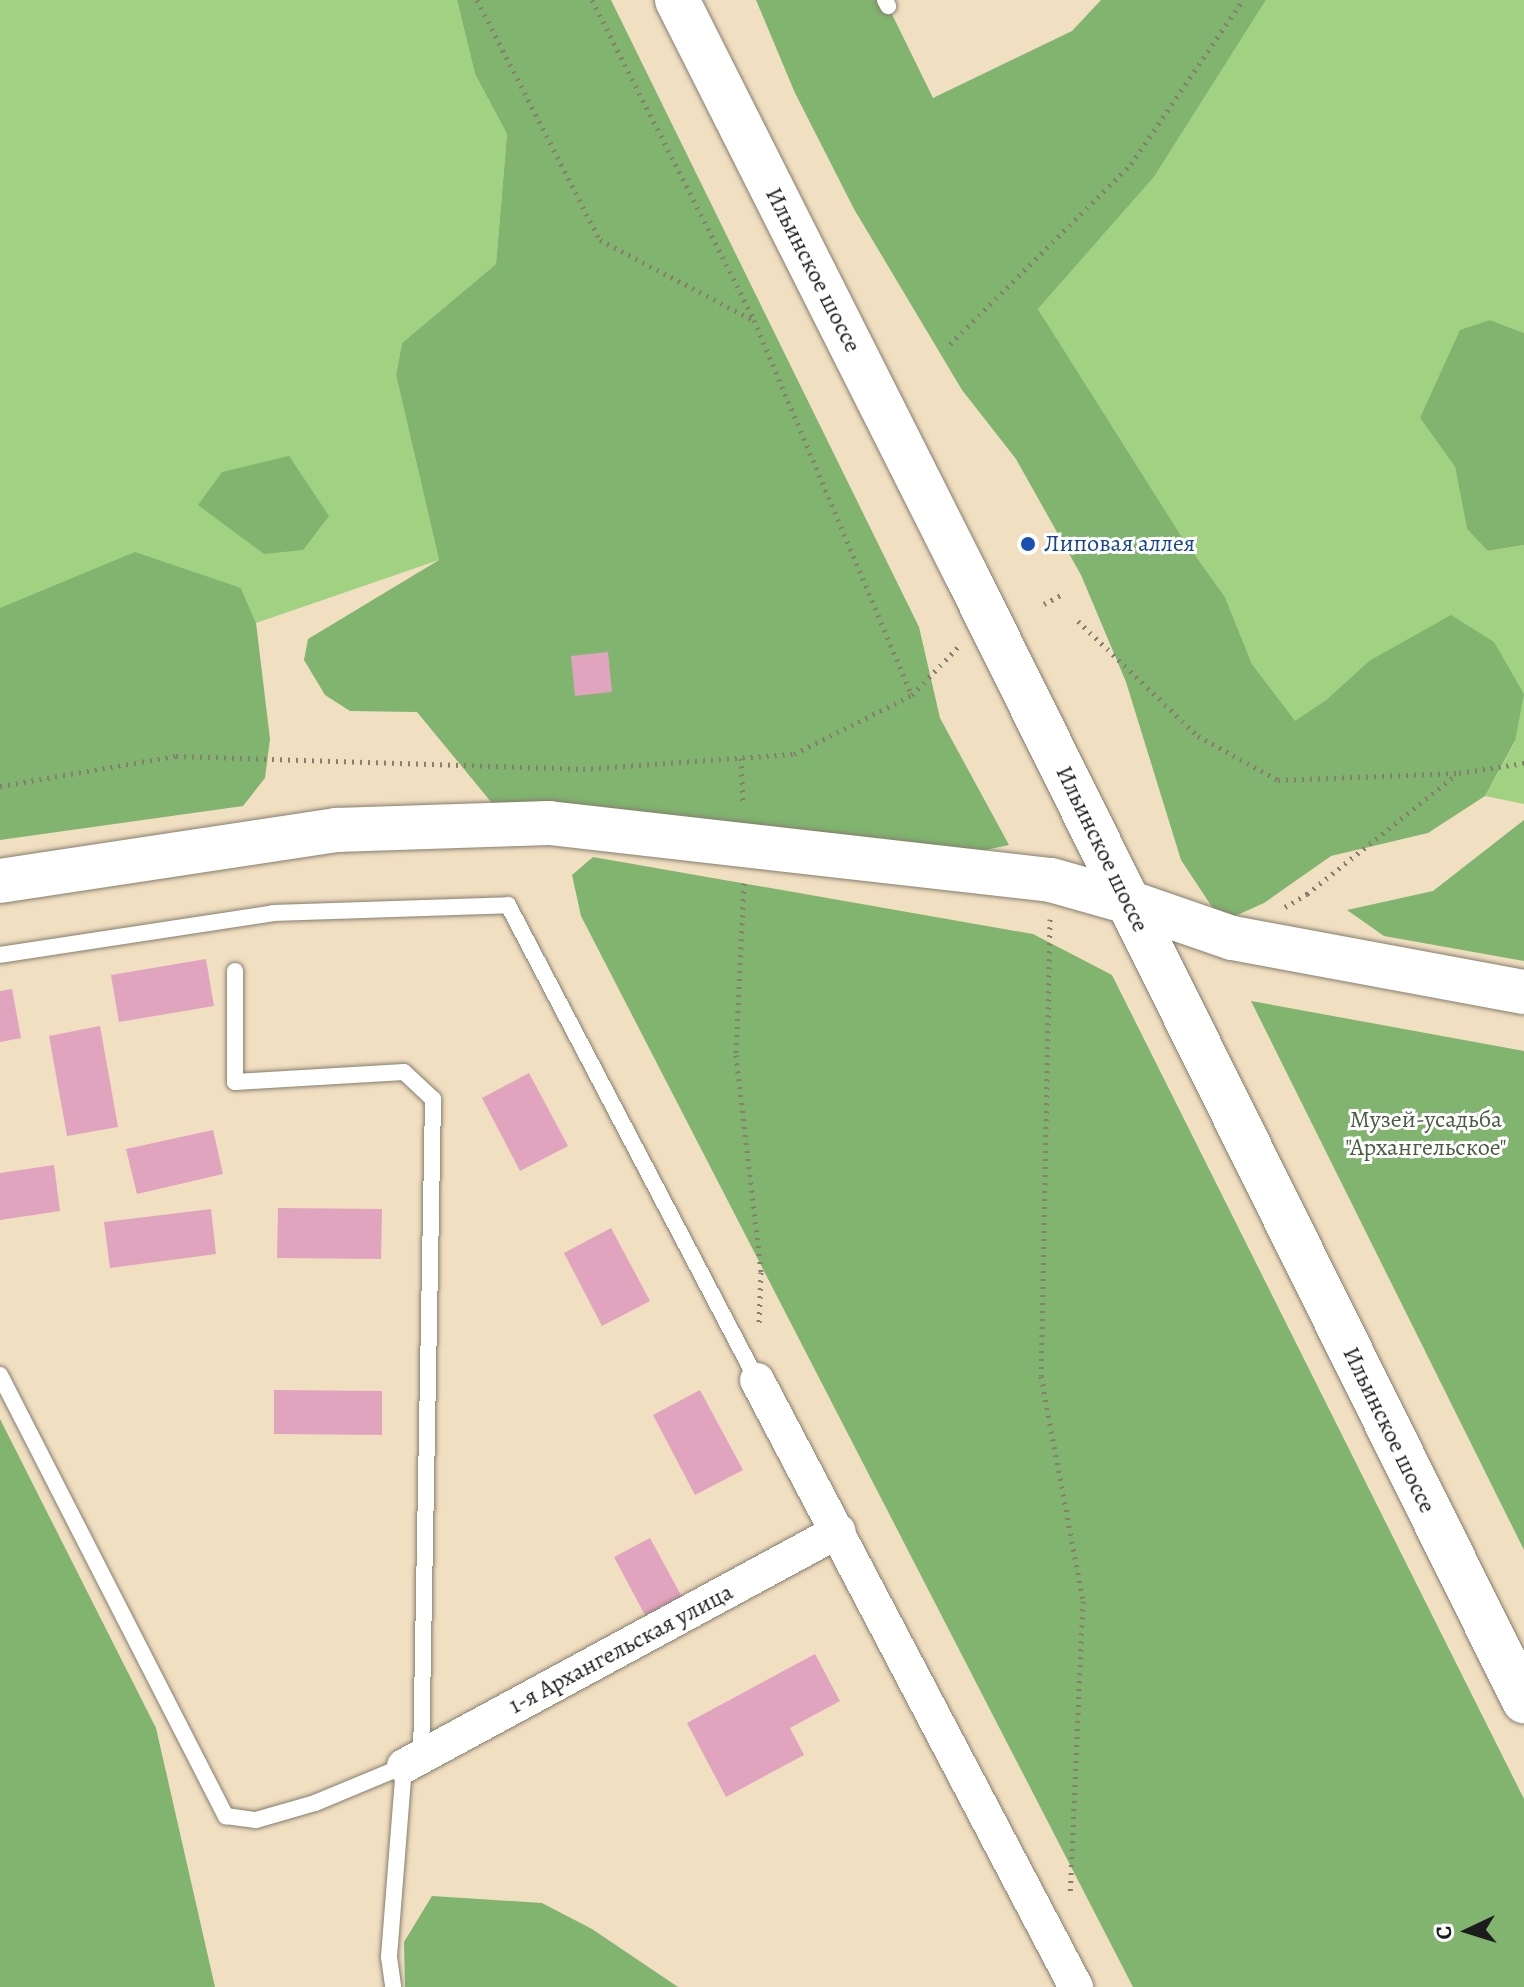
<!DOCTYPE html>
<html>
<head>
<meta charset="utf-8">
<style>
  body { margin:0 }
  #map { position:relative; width:1524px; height:1987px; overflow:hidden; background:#f1dfc1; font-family:Alegreya,serif }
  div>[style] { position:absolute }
  .green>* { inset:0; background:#a0d281 }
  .forest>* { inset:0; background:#80b46f }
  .building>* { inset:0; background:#e0a4be }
  .path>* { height:5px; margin-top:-2.5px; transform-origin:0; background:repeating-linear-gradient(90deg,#867e6e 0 2px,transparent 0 8px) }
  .roads { filter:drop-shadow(0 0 2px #867e6e) drop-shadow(0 0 2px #867e6e) }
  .lane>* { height:16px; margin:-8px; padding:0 8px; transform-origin:8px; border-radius:8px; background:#fff }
  .street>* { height:34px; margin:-17px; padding:0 17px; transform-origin:17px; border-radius:17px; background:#fff }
  .secondary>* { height:44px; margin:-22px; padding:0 22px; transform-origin:22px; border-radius:22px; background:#fff }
  .dots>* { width:22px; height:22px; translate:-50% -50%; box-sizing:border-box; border:4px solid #fff; border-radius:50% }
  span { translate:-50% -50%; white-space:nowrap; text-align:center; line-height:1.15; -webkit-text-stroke:6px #fff; paint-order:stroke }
  .street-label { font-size:24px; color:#1c1c1c }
  .transit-label { font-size:24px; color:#164399 }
  .left { translate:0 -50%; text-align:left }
  .park-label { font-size:24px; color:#4a5c3f }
  .north { position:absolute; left:1428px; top:1891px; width:80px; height:80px; -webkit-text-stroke:6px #fff; paint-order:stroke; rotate:266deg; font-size:22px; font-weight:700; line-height:32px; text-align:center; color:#1c1c1c }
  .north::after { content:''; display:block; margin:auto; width:28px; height:36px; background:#1c1c1c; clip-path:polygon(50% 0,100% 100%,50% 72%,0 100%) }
</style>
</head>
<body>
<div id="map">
  <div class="green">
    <div style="clip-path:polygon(0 0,457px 0,475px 74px,507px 134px,496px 264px,402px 343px,396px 375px,439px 560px,256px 623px,241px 588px,0 608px)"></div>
    <div style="clip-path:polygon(1266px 0,1524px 0,1524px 333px,1490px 320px,1420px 418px,1455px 467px,1467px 529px,1489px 551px,1524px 545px,1524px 804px,1485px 796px,1515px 742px,1369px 661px,1326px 700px,1295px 722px,1252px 664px,1225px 597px,1180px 534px,1038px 309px,1154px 177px)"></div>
  </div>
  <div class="forest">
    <div style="clip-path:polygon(457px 0,611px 0,919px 627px,940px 718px,1009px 845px,971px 853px,496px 808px,417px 712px,350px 711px,325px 695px,304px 660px,308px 639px,439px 560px,396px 375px,402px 343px,496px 264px,507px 134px,475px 74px)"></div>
    <div style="clip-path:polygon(756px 0,885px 0,933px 98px,1072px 31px,1101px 0,1266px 0,1154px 177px,1038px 309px,1180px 534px,1225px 597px,1252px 664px,1295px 721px,1326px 700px,1369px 661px,1451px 615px,1494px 642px,1524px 694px,1515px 741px,1485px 796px,1428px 833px,1331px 856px,1264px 903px,1222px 922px,1181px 860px,1126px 682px,1081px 575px,1016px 459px,962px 390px,854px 209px,795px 93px)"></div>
    <div style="clip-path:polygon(1490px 320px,1524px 333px,1524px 545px,1488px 551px,1467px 529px,1455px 467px,1420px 418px,1460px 330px)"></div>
    <div style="clip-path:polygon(289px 456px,329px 516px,303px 550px,264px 554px,198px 505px,222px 472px)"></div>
    <div style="clip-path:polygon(135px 552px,241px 588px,256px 623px,270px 739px,265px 778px,243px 806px,0 840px,0 608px)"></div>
    <div style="clip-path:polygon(1524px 820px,1524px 961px,1384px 936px,1347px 910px,1433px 891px)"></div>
    <div style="clip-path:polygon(593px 857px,1033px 934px,1112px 975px,1524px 1799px,1524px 1987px,1133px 1987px,581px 916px,572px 875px)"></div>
    <div style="clip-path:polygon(1251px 1001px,1524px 1051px,1524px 1550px)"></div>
    <div style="clip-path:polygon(0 1419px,156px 1728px,215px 1987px,0 1987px)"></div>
    <div style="clip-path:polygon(432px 1896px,542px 1903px,592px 1929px,678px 1987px,405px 1987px,404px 1942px)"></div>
  </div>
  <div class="building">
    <div style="clip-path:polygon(608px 652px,612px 692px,575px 696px,571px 656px)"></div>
    <div style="clip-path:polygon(206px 959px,214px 1006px,119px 1022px,111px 975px)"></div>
    <div style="clip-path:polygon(12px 989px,21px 1038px,0 1042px,0 991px)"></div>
    <div style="clip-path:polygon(100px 1026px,118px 1127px,67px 1136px,49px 1036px)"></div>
    <div style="clip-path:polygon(529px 1073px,568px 1146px,520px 1171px,482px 1098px)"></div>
    <div style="clip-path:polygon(213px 1130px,223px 1174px,137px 1194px,126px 1149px)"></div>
    <div style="clip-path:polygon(54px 1165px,60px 1211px,0 1220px,0 1173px)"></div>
    <div style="clip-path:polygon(278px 1208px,382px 1209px,381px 1259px,277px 1258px)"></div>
    <div style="clip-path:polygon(211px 1209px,216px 1254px,110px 1268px,104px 1222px)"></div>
    <div style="clip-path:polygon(611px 1228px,650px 1301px,602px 1326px,564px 1253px)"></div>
    <div style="clip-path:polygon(274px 1390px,382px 1391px,382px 1435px,274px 1434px)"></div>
    <div style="clip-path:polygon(700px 1390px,743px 1470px,695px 1495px,653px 1415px)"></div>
    <div style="clip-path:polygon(650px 1538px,682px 1597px,646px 1617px,614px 1557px)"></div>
    <div style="clip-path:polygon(815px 1654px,840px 1701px,790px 1728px,804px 1755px,726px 1797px,687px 1723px)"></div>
  </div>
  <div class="path">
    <div style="left:477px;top:0;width:270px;rotate:62.9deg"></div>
    <div style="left:600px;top:240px;width:173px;rotate:27.6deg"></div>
    <div style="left:592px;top:0;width:359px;rotate:63.1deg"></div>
    <div style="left:754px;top:320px;width:407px;rotate:67.2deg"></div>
    <div style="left:950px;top:344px;width:255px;rotate:-44.8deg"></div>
    <div style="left:1131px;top:164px;width:199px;rotate:-55.7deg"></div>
    <div style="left:1044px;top:604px;width:21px;rotate:-28deg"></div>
    <div style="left:1078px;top:621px;width:166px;rotate:43.8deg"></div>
    <div style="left:1198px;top:736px;width:91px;rotate:28.8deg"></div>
    <div style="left:1278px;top:780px;width:181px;rotate:-2.2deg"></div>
    <div style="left:1459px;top:773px;width:66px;rotate:-8.7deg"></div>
    <div style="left:741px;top:758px;width:47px;rotate:87.6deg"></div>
    <div style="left:0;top:786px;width:179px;rotate:-9.7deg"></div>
    <div style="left:176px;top:756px;width:407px;rotate:1.8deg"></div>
    <div style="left:583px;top:769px;width:212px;rotate:-4.1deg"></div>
    <div style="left:794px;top:754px;width:132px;rotate:-26.6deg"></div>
    <div style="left:912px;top:695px;width:68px;rotate:-46.2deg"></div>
    <div style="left:744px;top:883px;width:172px;rotate:92.7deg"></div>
    <div style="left:736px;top:1055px;width:218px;rotate:83.4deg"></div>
    <div style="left:761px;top:1272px;width:51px;rotate:92.2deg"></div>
    <div style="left:1285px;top:907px;width:26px;rotate:-31deg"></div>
    <div style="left:1307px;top:894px;width:192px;rotate:-38.7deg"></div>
    <div style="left:1050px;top:919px;width:457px;rotate:91.1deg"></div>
    <div style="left:1041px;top:1376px;width:229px;rotate:79.4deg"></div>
    <div style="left:1083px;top:1601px;width:295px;rotate:92.5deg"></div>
  </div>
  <div class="roads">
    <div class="lane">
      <div style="left:885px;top:0;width:7px;rotate:63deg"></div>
      <div style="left:0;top:955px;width:276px;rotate:-8.7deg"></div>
      <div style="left:273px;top:913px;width:235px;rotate:-1.9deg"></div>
      <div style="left:508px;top:905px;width:536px;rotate:62.34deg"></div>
      <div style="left:235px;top:971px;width:111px;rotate:90deg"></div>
      <div style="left:235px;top:1082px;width:169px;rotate:-3.4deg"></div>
      <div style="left:404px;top:1072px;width:40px;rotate:43deg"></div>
      <div style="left:433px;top:1099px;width:658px;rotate:91.04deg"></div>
      <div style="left:0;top:1375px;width:496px;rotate:62.9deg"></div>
      <div style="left:226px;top:1816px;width:30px;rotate:8deg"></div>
      <div style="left:256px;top:1820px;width:61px;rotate:-16.1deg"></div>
      <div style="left:315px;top:1803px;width:96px;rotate:-22.6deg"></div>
      <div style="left:404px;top:1766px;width:192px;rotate:94.5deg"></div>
      <div style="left:389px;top:1957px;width:30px;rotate:82deg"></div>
    </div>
    <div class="street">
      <div style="left:757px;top:1380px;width:686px;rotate:62.28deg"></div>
      <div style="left:404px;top:1766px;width:494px;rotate:-28.4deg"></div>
    </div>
    <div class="secondary">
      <div style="left:677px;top:0;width:643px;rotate:63.28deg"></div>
      <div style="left:966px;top:574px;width:1258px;rotate:63.66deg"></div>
      <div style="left:0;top:881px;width:340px;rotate:-8.6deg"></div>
      <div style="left:336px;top:830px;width:213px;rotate:-1.9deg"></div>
      <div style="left:549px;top:823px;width:505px;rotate:6.48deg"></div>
      <div style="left:1051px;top:880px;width:80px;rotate:15.9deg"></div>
      <div style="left:1128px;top:902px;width:110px;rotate:19.1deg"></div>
      <div style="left:1232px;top:938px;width:297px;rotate:10.5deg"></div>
    </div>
  </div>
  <div class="dots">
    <div style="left:1028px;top:544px;background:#1a4fb4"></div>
  </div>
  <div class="street-label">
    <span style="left:813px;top:270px;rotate:63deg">Ильинское шоссе</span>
    <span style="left:1102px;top:849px;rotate:64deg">Ильинское шоссе</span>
    <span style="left:1389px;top:1430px;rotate:64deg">Ильинское шоссе</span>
    <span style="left:621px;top:1649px;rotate:-28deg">1-я Архангельская улица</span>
  </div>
  <div class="transit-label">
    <span class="left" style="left:1044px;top:544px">Липовая аллея</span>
  </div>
  <div class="park-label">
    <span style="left:1426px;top:1134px">Музей-усадьба<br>"Архангельское"</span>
  </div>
  <div class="north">С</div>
</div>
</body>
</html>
